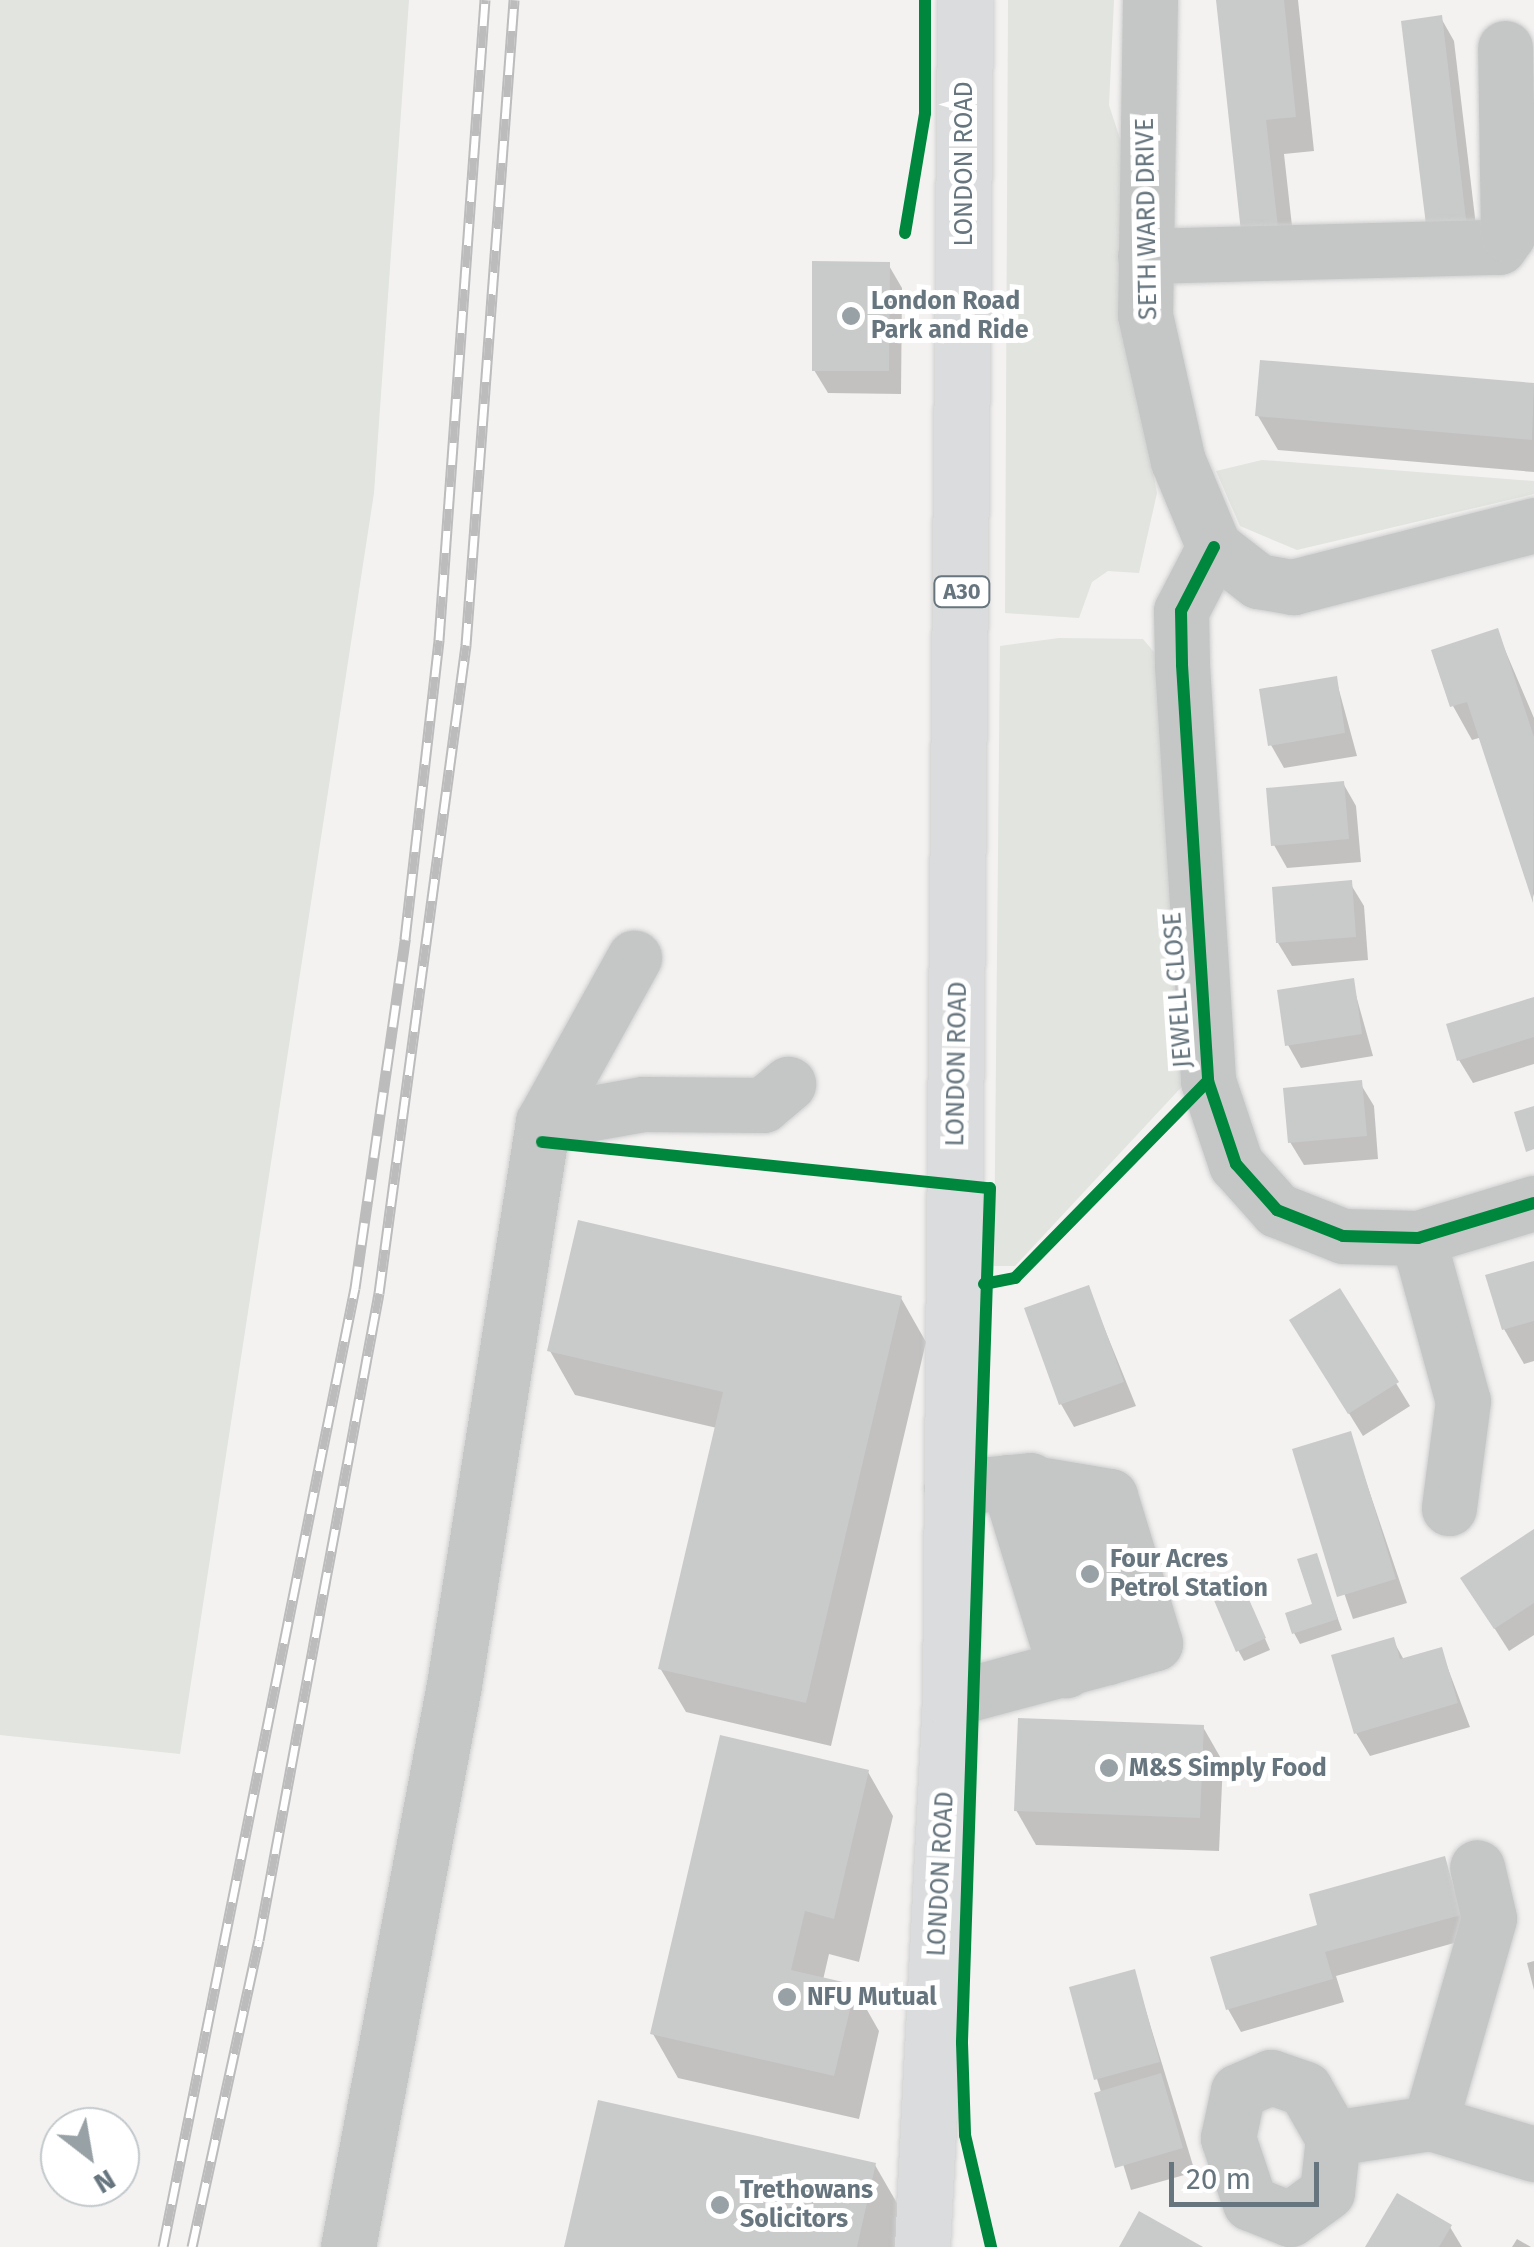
<!DOCTYPE html>
<html>
<head>
<meta charset="utf-8">
<style>
  body { margin:0 }
  #map { position:relative; width:1534px; height:2247px; overflow:hidden; background:#f3f2f1; font-family:"Fira Sans",sans-serif }
  div>[style] { position:absolute }
  .green>* { inset:0; background:#e1e4df }
  .shadow>* { inset:0; background:#0003 }
  .building>* { inset:0; background:#c9caca }
  .roads { filter:drop-shadow(0 0 2px #cfcfcf) drop-shadow(0 0 2px #cfcfcf) }
  .minor>* { height:55px; margin:-27.5px; padding:0 27.5px; transform-origin:27.5px; border-radius:27.5px; background:#c5c7c7 }
  .highway>* { height:55px; margin:-27.5px; padding:0 27.5px; transform-origin:27.5px; border-radius:27.5px; background:#dbdcdd }
  .rail>* { height:11px; margin-top:-5.5px; transform-origin:0; background:repeating-linear-gradient(90deg,#fff 0 22px,#bcbcbd 0 44px); box-sizing:border-box; border-block:2px solid #bcbcbd }
  .cycleway>* { height:12px; margin:-6px; padding:0 6px; transform-origin:6px; border-radius:6px; background:#00873e }
  .dots>* { width:28px; height:28px; translate:-50% -50%; box-sizing:border-box; border:5px solid #fff; border-radius:50% }
  span { translate:-50% -50%; white-space:nowrap; text-align:center; line-height:1.15; -webkit-text-stroke:10px #fff; paint-order:stroke }
  .shield-label span { padding:2px 8px; background:#fff; border:2px solid; border-radius:8px; -webkit-text-stroke-width:0 }
  .shield-label { font-size:22px; color:#66757e; font-weight:700 }
  .street-label { font-size:25px; color:#66757e }
  .poi-label { font-size:25px; color:#66757e; font-weight:700 }
  .left { translate:0 -50%; text-align:left }
  .north { position:absolute; left:40px; top:2107px; width:100px; height:100px; box-sizing:border-box; background:#fff; border:2px solid #c2c8cb; border-radius:50%; rotate:149deg; font-size:28px; font-weight:700; line-height:40px; text-align:center; color:#66757e }
  .north::after { content:''; display:block; margin:auto; width:35px; height:45px; background:#97a1a6; clip-path:polygon(50% 0,100% 100%,50% 72%,0 100%) }
  .scale { position:absolute; left:1169px; top:2162px; width:150px; height:45px; box-sizing:border-box; border:5px solid #66757e; border-top:0; padding-left:12px; font-size:30px; line-height:35px; white-space:nowrap; color:#66757e; -webkit-text-stroke:8px #fff; paint-order:stroke }
</style>
</head>
<body>
<div id="map">
  <div class="green">
    <div style="clip-path:polygon(0 0,409px 0,374px 493px,180px 1754px,0 1735px)"></div>
    <div style="clip-path:polygon(1008px 0,1114px 0,1109px 105px,1125px 154px,1136px 381px,1157px 493px,1139px 573px,1108px 571px,1092px 582px,1079px 618px,1005px 613px)"></div>
    <div style="clip-path:polygon(1262px 460px,1534px 481px,1534px 494px,1297px 550px,1240px 526px,1216px 471px)"></div>
    <div style="clip-path:polygon(1059px 638px,1143px 639px,1159px 658px,1189px 1079px,1015px 1266px,994px 1266px,1000px 646px)"></div>
  </div>
  <div class="shadow">
    <div style="clip-path:polygon(1218px 0,1298px 0,1314px 151px,1284px 154px,1296px 262px,1263px 266px)"></div>
    <div style="clip-path:polygon(1441px 18px,1454px 41px,1479px 251px,1442px 255px)"></div>
    <div style="clip-path:polygon(888px 264px,902px 288px,901px 394px,828px 393px,814px 370px)"></div>
    <div style="clip-path:polygon(1263px 362px,1534px 386px,1534px 472px,1278px 450px,1258px 416px)"></div>
    <div style="clip-path:polygon(1497px 631px,1534px 718px,1534px 897px,1482px 737px,1472px 740px,1453px 706px)"></div>
    <div style="clip-path:polygon(1336px 679px,1357px 756px,1284px 768px,1271px 745px)"></div>
    <div style="clip-path:polygon(1343px 783px,1356px 806px,1361px 862px,1287px 868px,1274px 845px)"></div>
    <div style="clip-path:polygon(1350px 883px,1364px 906px,1368px 960px,1292px 966px,1278px 943px)"></div>
    <div style="clip-path:polygon(1352px 981px,1373px 1056px,1301px 1068px,1288px 1045px)"></div>
    <div style="clip-path:polygon(1534px 1000px,1534px 1064px,1473px 1083px,1459px 1060px)"></div>
    <div style="clip-path:polygon(1360px 1083px,1374px 1106px,1378px 1159px,1304px 1165px,1290px 1142px)"></div>
    <div style="clip-path:polygon(1534px 1263px,1534px 1361px,1524px 1364px,1504px 1329px)"></div>
    <div style="clip-path:polygon(1088px 1288px,1136px 1406px,1074px 1427px,1061px 1404px)"></div>
    <div style="clip-path:polygon(1340px 1292px,1410px 1406px,1363px 1436px,1306px 1344px)"></div>
    <div style="clip-path:polygon(901px 1298px,926px 1342px,831px 1746px,686px 1712px,660px 1668px,717px 1428px,575px 1395px,550px 1351px)"></div>
    <div style="clip-path:polygon(1350px 1434px,1407px 1603px,1353px 1619px,1295px 1450px)"></div>
    <div style="clip-path:polygon(1534px 1532px,1534px 1635px,1509px 1651px,1477px 1601px)"></div>
    <div style="clip-path:polygon(1315px 1556px,1342px 1630px,1300px 1644px,1294px 1633px,1316px 1606px)"></div>
    <div style="clip-path:polygon(1245px 1593px,1270px 1650px,1244px 1661px,1238px 1650px)"></div>
    <div style="clip-path:polygon(1393px 1640px,1404px 1660px,1441px 1650px,1470px 1727px,1370px 1756px,1356px 1733px)"></div>
    <div style="clip-path:polygon(1203px 1727px,1223px 1762px,1219px 1851px,1036px 1845px,1016px 1810px)"></div>
    <div style="clip-path:polygon(868px 1772px,893px 1816px,859px 1962px,829px 1954px,823px 1980px,854px 1987px,879px 2031px,859px 2119px,678px 2078px,653px 2034px)"></div>
    <div style="clip-path:polygon(1444px 1859px,1472px 1938px,1336px 1976px,1344px 2002px,1241px 2032px,1228px 2009px,1320px 1927px)"></div>
    <div style="clip-path:polygon(1534px 1961px,1534px 1990px,1527px 1963px)"></div>
    <div style="clip-path:polygon(1134px 1972px,1195px 2172px,1131px 2190px,1097px 2079px)"></div>
    <div style="clip-path:polygon(875px 2165px,909px 2224px,903px 2247px,567px 2247px)"></div>
    <div style="clip-path:polygon(1450px 2227px,1462px 2247px,1368px 2247px)"></div>
    <div style="clip-path:polygon(1517px 2239px,1531px 2247px,1512px 2247px)"></div>
  </div>
  <div class="building">
    <div style="clip-path:polygon(1216px 0,1284px 0,1296px 117px,1266px 120px,1278px 228px,1241px 232px)"></div>
    <div style="clip-path:polygon(1442px 15px,1467px 228px,1427px 233px,1401px 21px)"></div>
    <div style="clip-path:polygon(812px 261px,890px 262px,889px 371px,812px 371px)"></div>
    <div style="clip-path:polygon(1260px 360px,1534px 383px,1532px 440px,1255px 416px)"></div>
    <div style="clip-path:polygon(1498px 628px,1534px 737px,1533px 903px,1467px 702px,1450px 707px,1431px 650px)"></div>
    <div style="clip-path:polygon(1337px 676px,1345px 733px,1268px 746px,1259px 689px)"></div>
    <div style="clip-path:polygon(1344px 781px,1349px 839px,1271px 846px,1266px 788px)"></div>
    <div style="clip-path:polygon(1352px 880px,1356px 937px,1276px 943px,1272px 887px)"></div>
    <div style="clip-path:polygon(1354px 978px,1362px 1034px,1285px 1046px,1277px 990px)"></div>
    <div style="clip-path:polygon(1534px 997px,1534px 1037px,1457px 1061px,1446px 1024px)"></div>
    <div style="clip-path:polygon(1362px 1080px,1367px 1136px,1288px 1143px,1283px 1088px)"></div>
    <div style="clip-path:polygon(1534px 1106px,1534px 1149px,1526px 1152px,1514px 1112px)"></div>
    <div style="clip-path:polygon(578px 1220px,902px 1296px,806px 1703px,658px 1669px,723px 1392px,547px 1351px)"></div>
    <div style="clip-path:polygon(1534px 1261px,1534px 1321px,1502px 1330px,1485px 1275px)"></div>
    <div style="clip-path:polygon(1089px 1285px,1124px 1382px,1059px 1405px,1024px 1308px)"></div>
    <div style="clip-path:polygon(1340px 1288px,1399px 1382px,1348px 1414px,1289px 1320px)"></div>
    <div style="clip-path:polygon(1351px 1431px,1396px 1579px,1337px 1597px,1292px 1449px)"></div>
    <div style="clip-path:polygon(1534px 1529px,1534px 1603px,1494px 1629px,1460px 1578px)"></div>
    <div style="clip-path:polygon(1317px 1553px,1338px 1619px,1292px 1634px,1285px 1613px,1312px 1604px,1297px 1559px)"></div>
    <div style="clip-path:polygon(1240px 1579px,1266px 1638px,1236px 1652px,1210px 1591px)"></div>
    <div style="clip-path:polygon(1394px 1637px,1400px 1659px,1442px 1647px,1458px 1703px,1354px 1734px,1331px 1655px)"></div>
    <div style="clip-path:polygon(1018px 1718px,1204px 1725px,1200px 1818px,1014px 1811px)"></div>
    <div style="clip-path:polygon(720px 1735px,869px 1770px,834px 1919px,805px 1911px,791px 1970px,856px 1985px,834px 2076px,650px 2034px)"></div>
    <div style="clip-path:polygon(1445px 1856px,1461px 1915px,1325px 1952px,1333px 1979px,1226px 2010px,1210px 1957px,1317px 1925px,1309px 1894px)"></div>
    <div style="clip-path:polygon(1135px 1969px,1160px 2062px,1094px 2080px,1069px 1987px)"></div>
    <div style="clip-path:polygon(1161px 2073px,1183px 2148px,1115px 2168px,1094px 2093px)"></div>
    <div style="clip-path:polygon(598px 2100px,876px 2163px,857px 2247px,564px 2247px)"></div>
    <div style="clip-path:polygon(1397px 2193px,1452px 2225px,1439px 2247px,1365px 2247px)"></div>
    <div style="clip-path:polygon(1139px 2211px,1203px 2247px,1119px 2247px)"></div>
  </div>
  <div class="roads">
    <div class="minor">
      <div style="left:1150px;top:0;width:315px;rotate:90.9deg"></div>
      <div style="left:1145px;top:315px;width:150px;rotate:77.3deg"></div>
      <div style="left:1178px;top:461px;width:93px;rotate:67.3deg"></div>
      <div style="left:1214px;top:547px;width:56px;rotate:37.7deg"></div>
      <div style="left:1258px;top:581px;width:36px;rotate:10deg"></div>
      <div style="left:1293px;top:587px;width:249px;rotate:-14.4deg"></div>
      <div style="left:1145px;top:256px;width:354px;rotate:-1.5deg"></div>
      <div style="left:1499px;top:247px;width:16px;rotate:-55deg"></div>
      <div style="left:1508px;top:234px;width:186px;rotate:-90.9deg"></div>
      <div style="left:1214px;top:547px;width:72px;rotate:117.3deg"></div>
      <div style="left:1181px;top:611px;width:54px;rotate:88.9deg"></div>
      <div style="left:1182px;top:665px;width:417px;rotate:86.4deg"></div>
      <div style="left:1208px;top:1081px;width:88px;rotate:71.4deg"></div>
      <div style="left:1236px;top:1164px;width:62px;rotate:48.3deg"></div>
      <div style="left:1277px;top:1210px;width:71px;rotate:21.5deg"></div>
      <div style="left:1343px;top:1236px;width:75px;rotate:1.5deg"></div>
      <div style="left:1418px;top:1238px;width:121px;rotate:-16.8deg"></div>
      <div style="left:543px;top:1122px;width:102px;rotate:-10.2deg"></div>
      <div style="left:643px;top:1104px;width:120px;rotate:0.5deg"></div>
      <div style="left:763px;top:1105px;width:33px;rotate:-40deg"></div>
      <div style="left:1418px;top:1238px;width:169px;rotate:74.6deg"></div>
      <div style="left:1463px;top:1401px;width:108px;rotate:97.5deg"></div>
      <div style="left:1008px;top:1482px;width:197px;rotate:72.9deg"></div>
      <div style="left:1045px;top:1485px;width:66px;rotate:9.6deg"></div>
      <div style="left:1110px;top:1496px;width:154px;rotate:73deg"></div>
      <div style="left:1155px;top:1643px;width:50px;rotate:163.7deg"></div>
      <div style="left:950px;top:1699px;width:163px;rotate:-15deg"></div>
      <div style="left:1107px;top:1657px;width:172px;rotate:-107.9deg"></div>
      <div style="left:1054px;top:1493px;width:27px;rotate:-152deg"></div>
      <div style="left:1030px;top:1480px;width:79px;rotate:174.2deg"></div>
      <div style="left:1271px;top:2077px;width:36px;rotate:19deg"></div>
      <div style="left:1305px;top:2089px;width:56px;rotate:60.3deg"></div>
      <div style="left:1333px;top:2138px;width:54px;rotate:96.3deg"></div>
      <div style="left:1327px;top:2192px;width:46px;rotate:143.9deg"></div>
      <div style="left:1290px;top:2219px;width:43px;rotate:-158.2deg"></div>
      <div style="left:1250px;top:2203px;width:69px;rotate:-108.7deg"></div>
      <div style="left:1228px;top:2138px;width:48px;rotate:-78deg"></div>
      <div style="left:1238px;top:2091px;width:36px;rotate:-23deg"></div>
      <div style="left:1430px;top:2123px;width:213px;rotate:-73.9deg"></div>
      <div style="left:1489px;top:1918px;width:52px;rotate:-103.2deg"></div>
      <div style="left:1333px;top:2138px;width:98px;rotate:-8.8deg"></div>
      <div style="left:1430px;top:2123px;width:109px;rotate:16.6deg"></div>
      <div style="left:348px;top:2247px;width:572px;rotate:-79.32deg"></div>
      <div style="left:454px;top:1685px;width:570px;rotate:-81.02deg"></div>
      <div style="left:543px;top:1122px;width:188px;rotate:-61deg"></div>
    </div>
    <div class="highway">
      <div style="left:922px;top:2247px;width:549px;rotate:-87.08deg"></div>
      <div style="left:950px;top:1699px;width:1699px;rotate:-89.49deg"></div>
    </div>
  </div>
  <div class="rail">
    <div style="left:163px;top:2247px;width:978px;rotate:-78.68deg"></div>
    <div style="left:355px;top:1288px;width:353px;rotate:-81.8deg"></div>
    <div style="left:405px;top:939px;width:301px;rotate:-83.5deg"></div>
    <div style="left:439px;top:640px;width:642px;rotate:-85.89deg"></div>
    <div style="left:192px;top:2247px;width:314px;rotate:-77.7deg"></div>
    <div style="left:259px;top:1940px;width:658px;rotate:-79.49deg"></div>
    <div style="left:379px;top:1293px;width:654px;rotate:-82.35deg"></div>
    <div style="left:466px;top:645px;width:647px;rotate:-85.74deg"></div>
  </div>
  <div class="cycleway">
    <div style="left:905px;top:233px;width:122px;rotate:-80.5deg"></div>
    <div style="left:925px;top:113px;width:113px;rotate:-90deg"></div>
    <div style="left:1214px;top:547px;width:72px;rotate:117.3deg"></div>
    <div style="left:1181px;top:611px;width:54px;rotate:88.9deg"></div>
    <div style="left:1182px;top:665px;width:417px;rotate:86.4deg"></div>
    <div style="left:1208px;top:1081px;width:88px;rotate:71.4deg"></div>
    <div style="left:1236px;top:1164px;width:62px;rotate:48.3deg"></div>
    <div style="left:1277px;top:1210px;width:71px;rotate:21.5deg"></div>
    <div style="left:1343px;top:1236px;width:75px;rotate:1.5deg"></div>
    <div style="left:1418px;top:1238px;width:121px;rotate:-16.8deg"></div>
    <div style="left:542px;top:1142px;width:450px;rotate:5.9deg"></div>
    <div style="left:990px;top:1188px;width:855px;rotate:91.88deg"></div>
    <div style="left:962px;top:2043px;width:92px;rotate:88.1deg"></div>
    <div style="left:965px;top:2135px;width:115px;rotate:76.9deg"></div>
    <div style="left:984px;top:1284px;width:32px;rotate:-11deg"></div>
    <div style="left:1015px;top:1278px;width:276px;rotate:-45.6deg"></div>
  </div>
  <div class="dots">
    <div style="left:851px;top:316px;background:#97a1a6"></div>
    <div style="left:1090px;top:1574px;background:#97a1a6"></div>
    <div style="left:1109px;top:1768px;background:#97a1a6"></div>
    <div style="left:787px;top:1997px;background:#97a1a6"></div>
    <div style="left:720px;top:2205px;background:#97a1a6"></div>
  </div>
  <div class="shield-label">
    <span style="left:962px;top:592px">A30</span>
  </div>
  <div class="street-label">
    <span style="left:964px;top:164px;rotate:-90deg">LONDON ROAD</span>
    <span style="left:1147px;top:219px;rotate:-91deg">SETH WARD DRIVE</span>
    <span style="left:1178px;top:990px;rotate:-94deg">JEWELL CLOSE</span>
    <span style="left:957px;top:1064px;rotate:-89deg">LONDON ROAD</span>
    <span style="left:941px;top:1874px;rotate:-87deg">LONDON ROAD</span>
  </div>
  <div class="poi-label">
    <span class="left" style="left:871px;top:316px">London Road<br>Park and Ride</span>
    <span class="left" style="left:1110px;top:1574px">Four Acres<br>Petrol Station</span>
    <span class="left" style="left:1129px;top:1768px">M&amp;S Simply Food</span>
    <span class="left" style="left:807px;top:1997px">NFU Mutual</span>
    <span class="left" style="left:740px;top:2205px">Trethowans<br>Solicitors</span>
  </div>
  <div class="north">N</div>
  <div class="scale">20 m</div>
</div>
</body>
</html>
